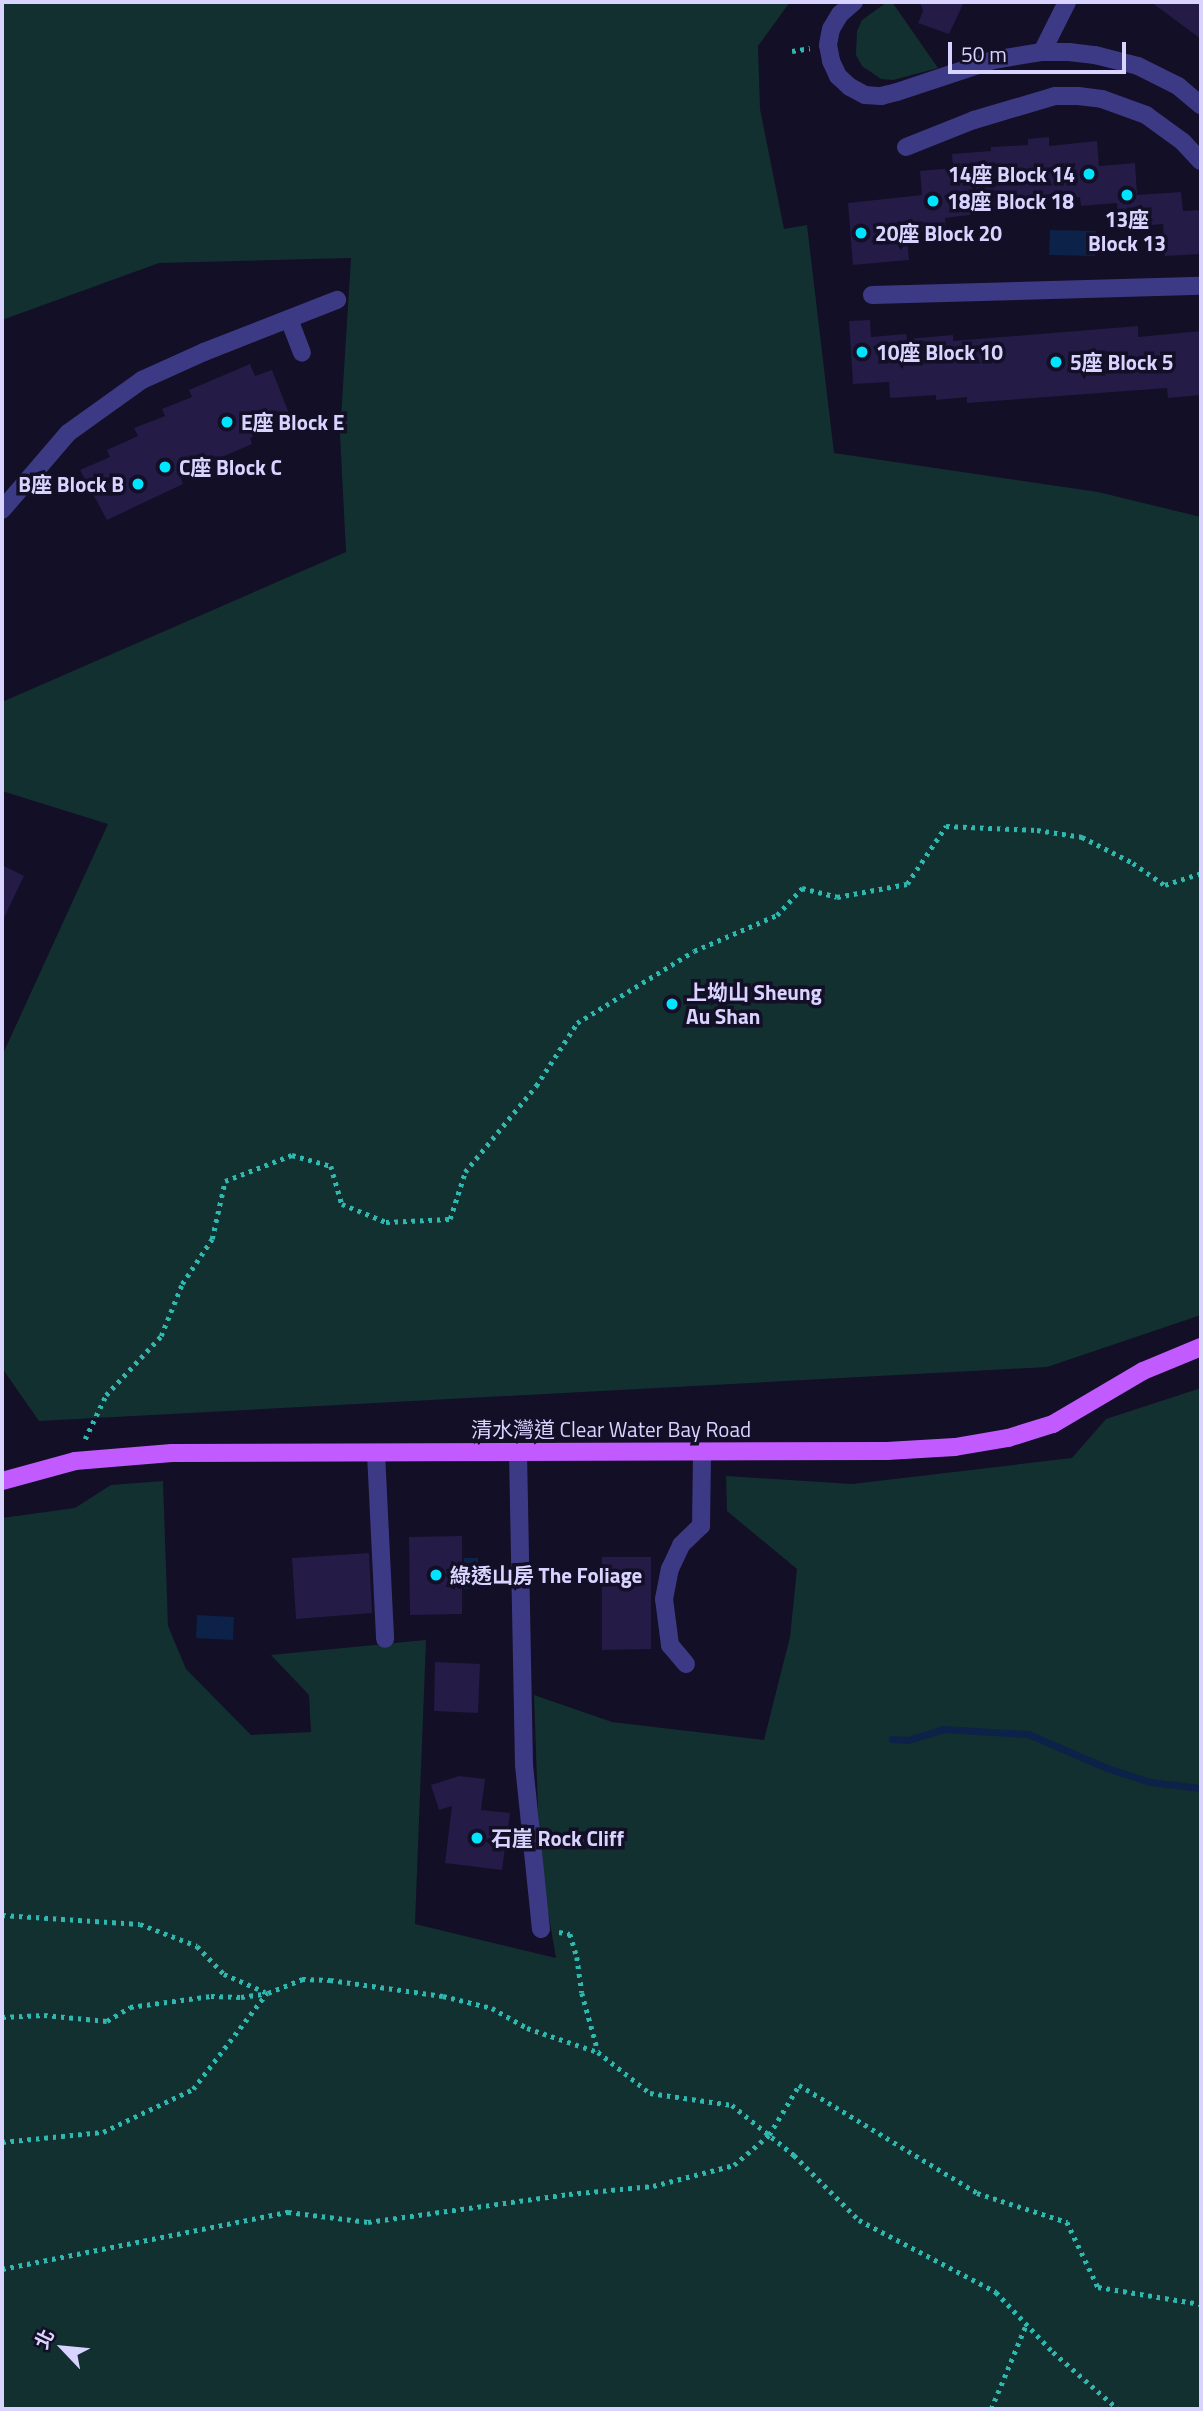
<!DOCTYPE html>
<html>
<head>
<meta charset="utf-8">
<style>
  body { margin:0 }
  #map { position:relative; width:1203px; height:2411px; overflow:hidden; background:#130f26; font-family:"Titillium Web","Noto Sans TC",sans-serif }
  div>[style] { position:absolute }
  .green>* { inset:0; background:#12302f }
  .water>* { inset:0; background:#0c2248 }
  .stream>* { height:7px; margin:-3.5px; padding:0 3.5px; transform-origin:3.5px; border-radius:3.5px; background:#0c2248 }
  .building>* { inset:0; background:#241b47 }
  .path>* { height:4.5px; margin-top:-2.25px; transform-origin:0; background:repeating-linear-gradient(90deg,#2fb8b0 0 3.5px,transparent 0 8.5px) }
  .minor>* { height:18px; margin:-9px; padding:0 9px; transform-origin:9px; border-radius:9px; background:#3d3a85 }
  .major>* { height:18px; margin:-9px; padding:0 9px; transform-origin:9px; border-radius:9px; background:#c25bff }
  .dots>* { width:19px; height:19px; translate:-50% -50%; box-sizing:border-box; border:4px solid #130f26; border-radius:50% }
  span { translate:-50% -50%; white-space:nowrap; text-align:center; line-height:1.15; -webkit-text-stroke:7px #130f26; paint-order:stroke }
  .poi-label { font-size:21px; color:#d9d4ff; font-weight:700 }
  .right { translate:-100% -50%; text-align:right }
  .left { translate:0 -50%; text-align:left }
  .street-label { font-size:21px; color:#d9d4ff }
  .frame { position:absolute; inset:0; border:4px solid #d9d4ff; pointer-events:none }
  .north { position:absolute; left:28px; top:2313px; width:70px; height:70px; -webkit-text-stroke:5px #130f26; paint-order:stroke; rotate:296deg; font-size:19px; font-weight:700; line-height:28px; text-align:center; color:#d9d4ff }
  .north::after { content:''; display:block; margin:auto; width:24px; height:32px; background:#d9d4ff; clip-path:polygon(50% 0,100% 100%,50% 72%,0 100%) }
  .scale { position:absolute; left:948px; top:42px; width:178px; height:32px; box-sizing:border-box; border:4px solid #d9d4ff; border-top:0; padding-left:9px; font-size:21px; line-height:24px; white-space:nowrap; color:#d9d4ff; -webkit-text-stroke:5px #130f26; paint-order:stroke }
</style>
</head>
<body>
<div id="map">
  <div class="green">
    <div style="clip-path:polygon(2px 2px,790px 2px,758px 46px,760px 109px,784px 229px,807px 225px,834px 453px,1098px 492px,1201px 517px,1201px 1315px,1047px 1367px,39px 1421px,2px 1368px,2px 1056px,108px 824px,2px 791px,2px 702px,346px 552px,340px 434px,351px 258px,159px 263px,2px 320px)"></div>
    <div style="clip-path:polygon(887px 2px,892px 2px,938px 68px,893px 80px,881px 79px,862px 66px,856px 55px,857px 31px,862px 20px)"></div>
    <div style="clip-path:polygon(1201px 1388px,1201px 2409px,2px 2409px,2px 1518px,75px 1508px,111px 1485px,163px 1481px,168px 1626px,186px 1669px,251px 1735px,311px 1732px,309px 1695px,271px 1655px,426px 1640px,415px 1924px,556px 1958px,540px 1865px,534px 1695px,612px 1722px,764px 1740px,790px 1637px,797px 1569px,727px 1511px,726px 1476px,852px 1484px,1072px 1458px,1106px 1419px)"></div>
  </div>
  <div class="water">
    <div style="clip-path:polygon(1050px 230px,1096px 231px,1095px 256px,1049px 255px)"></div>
    <div style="clip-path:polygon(464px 1558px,478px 1558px,480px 1588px,464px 1589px)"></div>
    <div style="clip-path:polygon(197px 1615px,234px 1617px,233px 1640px,196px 1638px)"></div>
  </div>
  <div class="stream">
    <div style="left:892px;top:1739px;width:16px;rotate:4deg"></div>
    <div style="left:908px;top:1740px;width:37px;rotate:-17deg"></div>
    <div style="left:943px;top:1729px;width:85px;rotate:3.4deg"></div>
    <div style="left:1028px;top:1734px;width:86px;rotate:23.3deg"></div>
    <div style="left:1107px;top:1768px;width:45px;rotate:18deg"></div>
    <div style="left:1150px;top:1782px;width:51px;rotate:6.7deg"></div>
  </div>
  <div class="building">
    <div style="clip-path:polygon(920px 2px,964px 2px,949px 34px,918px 23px,923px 11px)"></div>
    <div style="clip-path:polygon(1151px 2px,1201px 2px,1201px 39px)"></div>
    <div style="clip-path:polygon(1049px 137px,1049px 146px,1097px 141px,1099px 166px,1135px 163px,1137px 195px,1181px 192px,1183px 211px,1201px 210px,1201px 254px,1165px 256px,1163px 224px,1119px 228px,1117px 203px,1081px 206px,1080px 197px,1016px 203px,1017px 209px,945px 218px,946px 232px,907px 235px,909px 260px,853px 265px,848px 203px,922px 195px,920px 171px,953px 168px,952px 154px,991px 151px,991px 147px,1028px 145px,1028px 139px)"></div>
    <div style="clip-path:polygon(870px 320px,871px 337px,906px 334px,907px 339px,953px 335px,953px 341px,1138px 326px,1138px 337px,1201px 331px,1201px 395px,1168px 398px,1167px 388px,967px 403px,967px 397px,936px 400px,936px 395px,890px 398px,889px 382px,853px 384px,849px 321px)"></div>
    <div style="clip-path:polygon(250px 364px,255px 376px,272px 370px,292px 421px,250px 438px,252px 444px,180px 475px,183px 484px,107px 520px,80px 470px,110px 457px,107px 450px,138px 436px,134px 428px,165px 416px,162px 409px,192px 397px,189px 390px)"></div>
    <div style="clip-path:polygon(2px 865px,24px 876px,2px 922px)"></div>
    <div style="clip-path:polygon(462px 1536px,462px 1614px,410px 1615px,409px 1537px)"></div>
    <div style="clip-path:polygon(369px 1553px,372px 1613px,296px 1619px,292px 1558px)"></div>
    <div style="clip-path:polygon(602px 1557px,651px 1557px,651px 1649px,602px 1650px)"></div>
    <div style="clip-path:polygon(435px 1662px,480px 1664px,478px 1713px,434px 1711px)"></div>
    <div style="clip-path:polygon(459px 1776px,485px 1779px,481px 1810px,510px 1813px,502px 1870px,445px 1863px,452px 1806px,439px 1810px,431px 1785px)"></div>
  </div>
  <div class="path">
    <div style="left:792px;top:51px;width:18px;rotate:-9deg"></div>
    <div style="left:85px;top:1439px;width:49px;rotate:-64.5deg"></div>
    <div style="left:106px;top:1395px;width:81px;rotate:-47deg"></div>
    <div style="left:161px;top:1336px;width:56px;rotate:-68deg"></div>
    <div style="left:182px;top:1284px;width:54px;rotate:-56.3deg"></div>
    <div style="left:212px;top:1239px;width:59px;rotate:-77.4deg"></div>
    <div style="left:225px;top:1181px;width:72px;rotate:-21.2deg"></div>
    <div style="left:292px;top:1155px;width:41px;rotate:15.8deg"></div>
    <div style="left:331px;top:1166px;width:40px;rotate:74deg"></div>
    <div style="left:342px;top:1204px;width:48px;rotate:22.2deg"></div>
    <div style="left:386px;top:1222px;width:64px;rotate:-2.7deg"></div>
    <div style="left:450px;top:1219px;width:49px;rotate:-72.3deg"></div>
    <div style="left:465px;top:1172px;width:112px;rotate:-50.5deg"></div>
    <div style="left:536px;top:1086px;width:75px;rotate:-56.9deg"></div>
    <div style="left:577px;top:1023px;width:137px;rotate:-31.6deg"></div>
    <div style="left:694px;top:951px;width:90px;rotate:-23.4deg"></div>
    <div style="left:777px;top:915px;width:37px;rotate:-47deg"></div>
    <div style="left:802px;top:888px;width:36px;rotate:14deg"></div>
    <div style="left:837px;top:897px;width:71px;rotate:-10.5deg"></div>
    <div style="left:907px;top:884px;width:70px;rotate:-56.1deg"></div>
    <div style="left:946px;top:826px;width:91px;rotate:2.5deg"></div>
    <div style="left:1037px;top:830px;width:46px;rotate:8.8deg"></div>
    <div style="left:1082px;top:837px;width:57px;rotate:27deg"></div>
    <div style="left:1133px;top:863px;width:39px;rotate:35deg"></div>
    <div style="left:1165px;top:885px;width:38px;rotate:-18deg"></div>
    <div style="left:2px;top:1915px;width:138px;rotate:3.7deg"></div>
    <div style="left:140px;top:1924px;width:61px;rotate:21.1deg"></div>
    <div style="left:197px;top:1946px;width:39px;rotate:46deg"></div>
    <div style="left:224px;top:1974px;width:45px;rotate:23.7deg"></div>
    <div style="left:559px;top:1932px;width:11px;rotate:10deg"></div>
    <div style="left:570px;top:1934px;width:24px;rotate:73deg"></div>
    <div style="left:577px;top:1957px;width:36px;rotate:82deg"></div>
    <div style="left:582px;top:1993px;width:60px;rotate:74.6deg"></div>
    <div style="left:2px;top:2017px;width:42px;rotate:-2.7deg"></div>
    <div style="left:44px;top:2015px;width:63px;rotate:5.4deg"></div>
    <div style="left:107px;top:2021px;width:27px;rotate:-31deg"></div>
    <div style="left:130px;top:2007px;width:82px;rotate:-7.7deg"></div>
    <div style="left:211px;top:1996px;width:30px;rotate:2deg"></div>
    <div style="left:241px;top:1997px;width:27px;rotate:-8deg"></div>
    <div style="left:268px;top:1993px;width:37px;rotate:-22deg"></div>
    <div style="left:302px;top:1979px;width:28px;rotate:2deg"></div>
    <div style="left:330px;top:1980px;width:114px;rotate:8.1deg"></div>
    <div style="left:443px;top:1996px;width:50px;rotate:13.8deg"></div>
    <div style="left:492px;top:2008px;width:40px;rotate:29.7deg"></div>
    <div style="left:527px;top:2028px;width:75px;rotate:18.7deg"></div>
    <div style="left:598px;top:2052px;width:66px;rotate:38.3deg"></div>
    <div style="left:650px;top:2093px;width:83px;rotate:8.3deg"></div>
    <div style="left:732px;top:2105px;width:80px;rotate:38.9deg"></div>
    <div style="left:794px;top:2155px;width:92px;rotate:45deg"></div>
    <div style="left:859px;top:2220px;width:155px;rotate:27.7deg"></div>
    <div style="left:996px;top:2292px;width:83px;rotate:46.5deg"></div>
    <div style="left:1053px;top:2352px;width:86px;rotate:41.2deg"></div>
    <div style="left:2px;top:2142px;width:101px;rotate:-5.7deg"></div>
    <div style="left:103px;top:2132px;width:100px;rotate:-25.5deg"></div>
    <div style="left:193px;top:2089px;width:121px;rotate:-52.4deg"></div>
    <div style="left:2px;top:2269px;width:292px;rotate:-11.3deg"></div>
    <div style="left:288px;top:2212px;width:81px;rotate:7.1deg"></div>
    <div style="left:368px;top:2222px;width:203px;rotate:-7.9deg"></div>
    <div style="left:569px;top:2194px;width:84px;rotate:-5.4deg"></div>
    <div style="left:653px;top:2186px;width:84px;rotate:-14.5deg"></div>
    <div style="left:734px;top:2165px;width:46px;rotate:-40.6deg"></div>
    <div style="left:769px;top:2135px;width:58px;rotate:-59deg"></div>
    <div style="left:799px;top:2085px;width:208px;rotate:31.2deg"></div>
    <div style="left:977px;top:2193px;width:95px;rotate:17.9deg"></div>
    <div style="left:1067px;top:2222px;width:72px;rotate:64.5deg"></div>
    <div style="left:1098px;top:2287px;width:104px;rotate:9.4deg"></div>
    <div style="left:991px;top:2409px;width:91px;rotate:-67.4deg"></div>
  </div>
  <div class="minor">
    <div style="left:854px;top:2px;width:18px;rotate:139deg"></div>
    <div style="left:840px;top:14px;width:17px;rotate:121deg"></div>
    <div style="left:831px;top:29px;width:16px;rotate:101deg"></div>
    <div style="left:828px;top:45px;width:16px;rotate:79deg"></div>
    <div style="left:831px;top:61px;width:17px;rotate:65deg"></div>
    <div style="left:838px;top:76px;width:16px;rotate:43deg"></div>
    <div style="left:850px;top:87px;width:17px;rotate:28deg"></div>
    <div style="left:865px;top:95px;width:16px;rotate:4deg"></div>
    <div style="left:881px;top:96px;width:16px;rotate:-14deg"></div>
    <div style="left:897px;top:92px;width:101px;rotate:-18.4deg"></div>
    <div style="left:993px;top:60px;width:50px;rotate:-9.3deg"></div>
    <div style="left:1042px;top:52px;width:27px"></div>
    <div style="left:1069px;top:52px;width:26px;rotate:7deg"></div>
    <div style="left:1095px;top:55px;width:44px;rotate:14.3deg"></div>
    <div style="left:1138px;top:66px;width:45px;rotate:26.6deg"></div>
    <div style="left:1178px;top:86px;width:30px;rotate:40deg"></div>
    <div style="left:1042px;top:52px;width:56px;rotate:-63.4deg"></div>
    <div style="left:906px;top:147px;width:73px;rotate:-21.7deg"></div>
    <div style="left:974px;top:120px;width:84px;rotate:-16.5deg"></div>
    <div style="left:1055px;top:96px;width:23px"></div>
    <div style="left:1078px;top:96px;width:24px;rotate:7deg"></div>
    <div style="left:1102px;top:99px;width:47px;rotate:20deg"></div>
    <div style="left:1146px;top:115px;width:46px;rotate:36.1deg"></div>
    <div style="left:1183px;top:142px;width:26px;rotate:47deg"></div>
    <div style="left:872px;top:295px;width:329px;rotate:-1.6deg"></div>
    <div style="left:289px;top:319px;width:36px;rotate:69deg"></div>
    <div style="left:2px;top:510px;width:101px;rotate:-49.4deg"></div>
    <div style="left:68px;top:433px;width:91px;rotate:-35.6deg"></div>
    <div style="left:142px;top:380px;width:68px;rotate:-24.3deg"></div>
    <div style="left:204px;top:352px;width:143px;rotate:-21.4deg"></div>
    <div style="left:518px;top:1452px;width:313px;rotate:88.9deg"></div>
    <div style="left:524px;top:1765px;width:165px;rotate:84.1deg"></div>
    <div style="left:376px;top:1453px;width:186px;rotate:87.2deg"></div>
    <div style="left:686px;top:1664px;width:25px;rotate:-130deg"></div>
    <div style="left:670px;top:1645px;width:46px;rotate:-97.4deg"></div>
    <div style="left:664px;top:1599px;width:31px;rotate:-79deg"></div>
    <div style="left:670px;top:1569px;width:26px;rotate:-65deg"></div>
    <div style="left:681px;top:1545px;width:28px;rotate:-44deg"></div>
    <div style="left:701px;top:1526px;width:74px;rotate:-89.2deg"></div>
  </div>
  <div class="major">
    <div style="left:2px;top:1481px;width:76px;rotate:-15.3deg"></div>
    <div style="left:75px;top:1461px;width:97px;rotate:-4.7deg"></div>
    <div style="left:172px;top:1453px;width:715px;rotate:-0.16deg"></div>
    <div style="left:887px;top:1451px;width:68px;rotate:-3.4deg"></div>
    <div style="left:955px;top:1447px;width:54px;rotate:-9.6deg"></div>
    <div style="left:1008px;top:1438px;width:47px;rotate:-17.3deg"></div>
    <div style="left:1053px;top:1424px;width:104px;rotate:-30.5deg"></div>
    <div style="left:1143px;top:1371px;width:63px;rotate:-22.5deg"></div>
  </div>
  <div class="dots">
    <div style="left:1089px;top:174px;background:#00e5ff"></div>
    <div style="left:1127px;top:195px;background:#00e5ff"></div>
    <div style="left:933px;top:201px;background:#00e5ff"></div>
    <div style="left:861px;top:233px;background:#00e5ff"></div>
    <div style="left:862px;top:352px;background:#00e5ff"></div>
    <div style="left:1056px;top:362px;background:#00e5ff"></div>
    <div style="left:227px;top:422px;background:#00e5ff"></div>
    <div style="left:165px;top:467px;background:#00e5ff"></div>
    <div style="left:138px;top:484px;background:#00e5ff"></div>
    <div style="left:672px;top:1004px;background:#00e5ff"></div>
    <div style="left:436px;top:1575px;background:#00e5ff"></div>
    <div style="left:477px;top:1838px;background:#00e5ff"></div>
  </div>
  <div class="poi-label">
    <span class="right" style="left:1075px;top:174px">14座 Block 14</span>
    <span class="left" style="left:947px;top:201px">18座 Block 18</span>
    <span style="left:1127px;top:231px">13座<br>Block 13</span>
    <span class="left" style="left:875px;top:233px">20座 Block 20</span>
    <span class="left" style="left:876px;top:352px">10座 Block 10</span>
    <span class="left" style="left:1070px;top:362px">5座 Block 5</span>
    <span class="left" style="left:241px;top:422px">E座 Block E</span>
    <span class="left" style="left:179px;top:467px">C座 Block C</span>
    <span class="right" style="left:124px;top:484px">B座 Block B</span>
    <span class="left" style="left:686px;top:1004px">上坳山 Sheung<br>Au Shan</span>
    <span class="left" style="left:450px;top:1575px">綠透山房 The Foliage</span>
    <span class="left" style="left:491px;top:1838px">石崖 Rock Cliff</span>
  </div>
  <div class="street-label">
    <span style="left:611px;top:1429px">清水灣道 Clear Water Bay Road</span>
  </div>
  <div class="frame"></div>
  <div class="north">北</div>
  <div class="scale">50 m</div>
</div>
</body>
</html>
